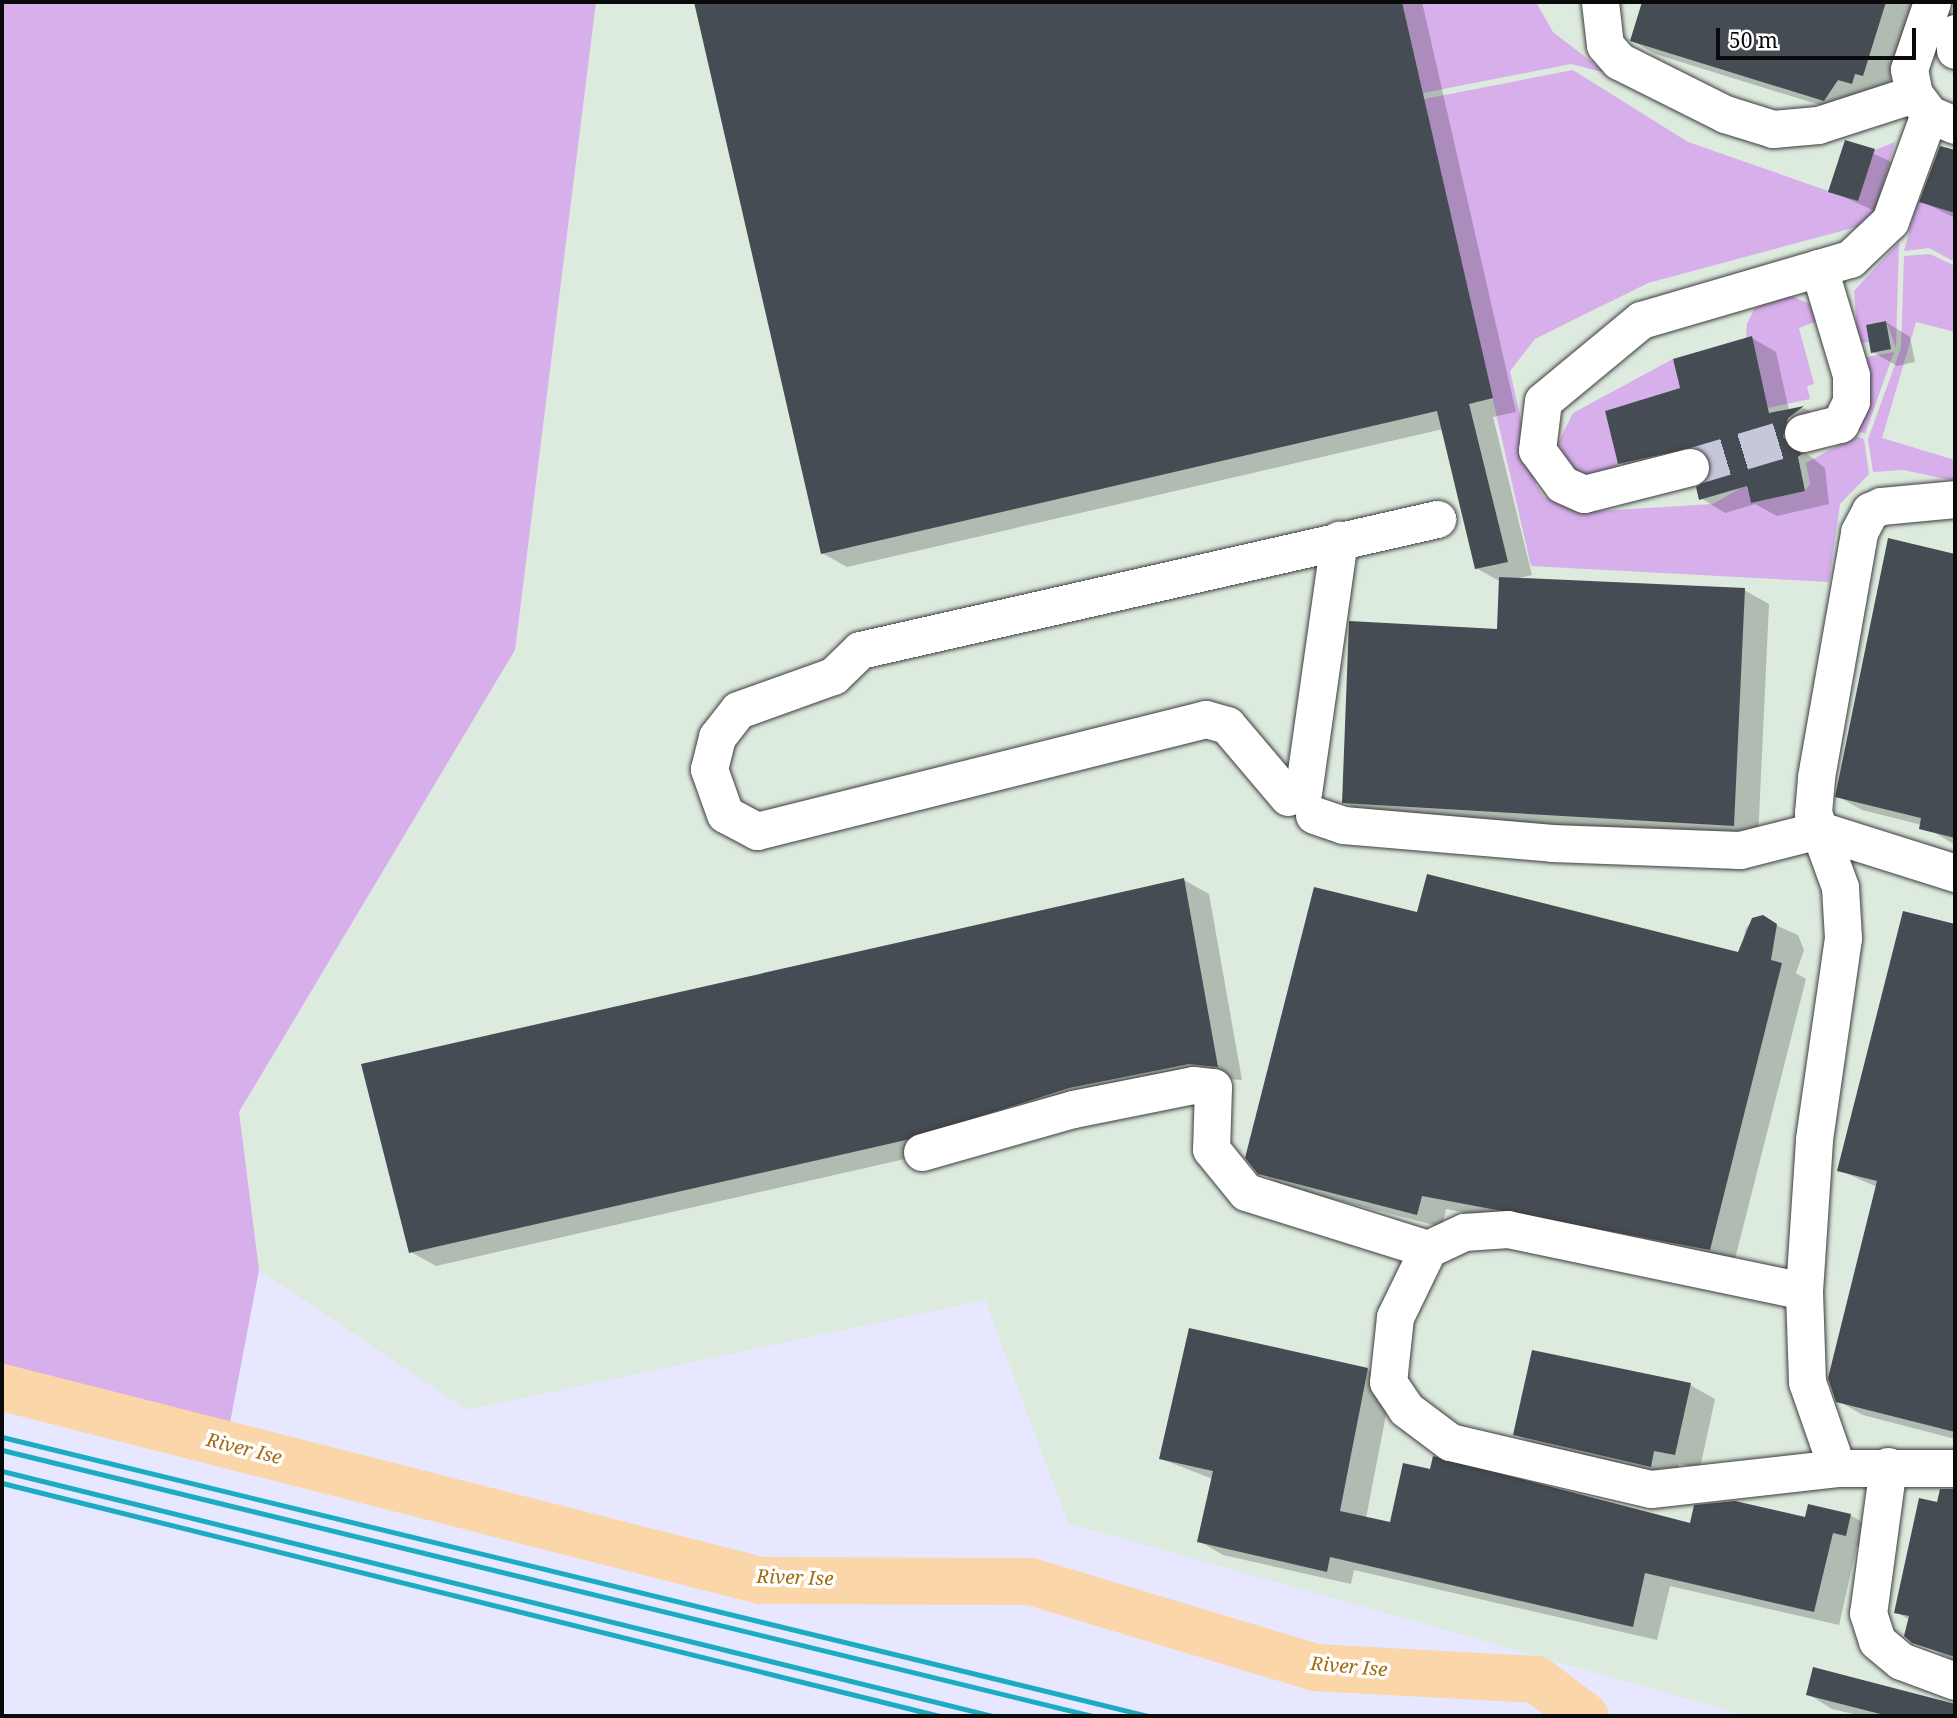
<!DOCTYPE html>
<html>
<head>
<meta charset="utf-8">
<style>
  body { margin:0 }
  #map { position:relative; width:1957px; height:1718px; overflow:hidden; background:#e7e8ff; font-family:"Noto Serif",serif }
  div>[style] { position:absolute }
  .industrial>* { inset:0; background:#ddeade }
  .green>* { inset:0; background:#d7afeb }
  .shadow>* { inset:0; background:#0003 }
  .river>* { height:47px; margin:-23.5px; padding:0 23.5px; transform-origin:23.5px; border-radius:23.5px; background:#fad6a8 }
  .building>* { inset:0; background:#464c53 }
  .minor-tunnel>* { height:37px; margin-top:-18.5px; transform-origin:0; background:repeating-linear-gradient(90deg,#c6c7da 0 37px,transparent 0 55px) }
  .roads { filter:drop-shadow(0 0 2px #3d3d3d) drop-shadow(0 0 2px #3d3d3d) }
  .minor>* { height:37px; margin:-18.5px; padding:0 18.5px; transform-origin:18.5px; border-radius:18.5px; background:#fff }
  .rail>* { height:5px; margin:-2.5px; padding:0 2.5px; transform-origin:2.5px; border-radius:2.5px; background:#1babc2 }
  span { translate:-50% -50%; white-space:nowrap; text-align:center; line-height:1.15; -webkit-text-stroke:7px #fff; paint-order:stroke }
  .water-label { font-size:19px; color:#a26a0d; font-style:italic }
  .frame { position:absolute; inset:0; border:4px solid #0a0a0a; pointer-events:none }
  .scale { position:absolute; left:1716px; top:28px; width:200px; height:32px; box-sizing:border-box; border:4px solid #0a0a0a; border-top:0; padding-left:9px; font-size:21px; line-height:24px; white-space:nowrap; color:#0a0a0a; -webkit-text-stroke:5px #fff; paint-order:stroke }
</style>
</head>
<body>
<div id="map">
  <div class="industrial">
    <div style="clip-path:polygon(596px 2px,1955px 2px,1955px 1716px,1748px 1716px,1068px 1523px,985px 1300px,467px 1410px,259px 1270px,239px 1112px,515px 650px)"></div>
  </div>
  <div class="green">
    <div style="clip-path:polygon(2px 2px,596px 2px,515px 650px,239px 1112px,259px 1270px,226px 1444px,2px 1387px)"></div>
    <div style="clip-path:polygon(1402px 2px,1536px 2px,1553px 32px,1606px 73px,1571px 64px,1423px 93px)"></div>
    <div style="clip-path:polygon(1573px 70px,1688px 142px,1857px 201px,1875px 150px,1895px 142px,1875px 211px,1864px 225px,1648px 283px,1535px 339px,1510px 371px,1536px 485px,1544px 497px,1582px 512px,1713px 504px,1746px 485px,1751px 503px,1805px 491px,1810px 484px,1806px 463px,1855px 436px,1864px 439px,1869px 474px,1840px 504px,1829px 582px,1531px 566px,1424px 99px)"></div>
    <div style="clip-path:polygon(1917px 201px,1955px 213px,1955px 262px,1929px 248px,1904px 251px)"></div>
    <div style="clip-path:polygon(1899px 242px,1896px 348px,1886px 321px,1866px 325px,1869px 342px,1858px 344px,1854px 291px)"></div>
    <div style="clip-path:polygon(1930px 254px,1955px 266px,1955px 332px,1916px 322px,1882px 438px,1955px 460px,1955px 481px,1903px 470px,1873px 472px,1868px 439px,1901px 348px,1904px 256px)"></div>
    <div style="clip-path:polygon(1783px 292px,1809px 304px,1820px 320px,1799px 328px,1814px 384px,1807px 386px,1810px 399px,1768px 408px,1752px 337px,1746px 338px,1747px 324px,1754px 309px)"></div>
    <div style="clip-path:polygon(1894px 352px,1865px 434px,1858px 430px,1869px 402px,1867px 357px)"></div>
    <div style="clip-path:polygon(1673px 359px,1680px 388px,1605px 411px,1619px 467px,1587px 475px,1573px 471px,1558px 443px,1573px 413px)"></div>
  </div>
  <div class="shadow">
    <div style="clip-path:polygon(696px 2px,1422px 2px,1516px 412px,1493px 417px,1532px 575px,1516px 579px,1744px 590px,1769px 604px,1758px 839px,1369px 816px,1344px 802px,1499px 630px,1501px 582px,1476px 568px,1443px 429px,847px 567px,822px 553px)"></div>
    <div style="clip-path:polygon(1644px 2px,1914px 2px,1887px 89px,1849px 114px,1655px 54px,1631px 40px)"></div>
    <div style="clip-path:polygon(1846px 142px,1899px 165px,1882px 214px,1830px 191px)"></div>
    <div style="clip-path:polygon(1941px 148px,1955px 152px,1955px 218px,1921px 201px)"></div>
    <div style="clip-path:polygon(1886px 322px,1910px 337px,1915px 362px,1897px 366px,1873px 352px)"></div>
    <div style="clip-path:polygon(1752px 338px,1776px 352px,1789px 410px,1804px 408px,1827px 421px,1812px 432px,1806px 453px,1825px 468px,1829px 504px,1777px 516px,1755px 504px,1725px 513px,1701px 498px,1698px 488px,1712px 472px,1709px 460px,1644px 477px,1619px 463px,1682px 389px)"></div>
    <div style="clip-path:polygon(1890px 541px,1955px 556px,1955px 845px,1922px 825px,1862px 810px,1837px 796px)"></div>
    <div style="clip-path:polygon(1184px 880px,1209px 894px,1242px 1080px,1215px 1078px,931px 1153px,436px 1266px,411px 1252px)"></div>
    <div style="clip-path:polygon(1905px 913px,1955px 926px,1955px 1439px,1863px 1415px,1838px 1401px,1877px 1187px,1839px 1170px)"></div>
    <div style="clip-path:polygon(1418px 914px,1740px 954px,1746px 928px,1757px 917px,1798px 935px,1804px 950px,1796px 973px,1806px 979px,1734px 1263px,1446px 1209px,1442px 1227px,1285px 1187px,1259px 1172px)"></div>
    <div style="clip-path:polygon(1191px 1330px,1368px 1370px,1392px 1384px,1366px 1518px,1391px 1524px,1691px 1525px,1850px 1515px,1875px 1530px,1870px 1549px,1857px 1546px,1839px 1625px,1670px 1586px,1657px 1640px,1354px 1570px,1351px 1584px,1223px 1555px,1199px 1541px,1213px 1479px,1161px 1459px)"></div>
    <div style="clip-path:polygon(1690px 1385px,1715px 1399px,1700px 1468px,1679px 1464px,1675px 1480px,1540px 1448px,1515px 1434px)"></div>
    <div style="clip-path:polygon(1955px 1488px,1955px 1661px,1906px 1636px,1910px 1620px,1896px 1612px,1942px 1491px)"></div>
    <div style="clip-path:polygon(1814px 1669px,1955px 1704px,1955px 1716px,1862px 1716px,1832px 1709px,1808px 1694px)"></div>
  </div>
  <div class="river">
    <div style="left:2px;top:1387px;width:782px;rotate:14.28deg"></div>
    <div style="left:760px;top:1580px;width:270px;rotate:0.2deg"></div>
    <div style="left:1030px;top:1581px;width:297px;rotate:16.8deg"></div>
    <div style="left:1314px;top:1667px;width:222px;rotate:3.1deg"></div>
    <div style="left:1536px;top:1679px;width:61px;rotate:37.1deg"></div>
  </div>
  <div class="building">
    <div style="clip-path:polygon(694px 2px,1402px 2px,1493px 398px,1469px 404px,1508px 562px,1475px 569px,1437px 411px,821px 554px)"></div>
    <div style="clip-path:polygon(1642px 2px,1886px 2px,1863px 76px,1855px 74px,1852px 84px,1838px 80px,1824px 101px,1630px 41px)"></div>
    <div style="clip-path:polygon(1845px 140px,1875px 149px,1858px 201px,1828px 192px)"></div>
    <div style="clip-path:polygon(1940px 146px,1955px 150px,1955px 213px,1919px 202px)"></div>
    <div style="clip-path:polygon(1886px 321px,1891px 349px,1871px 353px,1866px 325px)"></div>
    <div style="clip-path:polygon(1752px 336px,1769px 413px,1804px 406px,1788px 418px,1783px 437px,1803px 453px,1798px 457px,1805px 491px,1751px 503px,1747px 486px,1699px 500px,1696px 487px,1705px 481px,1710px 462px,1695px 447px,1618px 464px,1605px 411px,1680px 388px,1673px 359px)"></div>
    <div style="clip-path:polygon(1888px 538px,1955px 554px,1955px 838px,1919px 829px,1921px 818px,1835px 797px)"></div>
    <div style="clip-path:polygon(1499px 577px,1745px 588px,1734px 826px,1342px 803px,1349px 621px,1497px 629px)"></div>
    <div style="clip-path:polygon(1427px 874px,1738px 952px,1752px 918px,1763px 915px,1777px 924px,1771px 960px,1782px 963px,1710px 1250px,1422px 1196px,1417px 1215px,1258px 1174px,1245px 1158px,1314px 887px,1417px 912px)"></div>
    <div style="clip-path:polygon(1184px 878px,1218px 1067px,1189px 1064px,1069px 1088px,906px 1140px,409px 1253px,361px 1064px)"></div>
    <div style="clip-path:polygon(1903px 911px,1955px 924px,1955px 1432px,1836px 1402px,1828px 1378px,1877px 1181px,1837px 1171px)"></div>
    <div style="clip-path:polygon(1189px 1328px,1368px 1368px,1340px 1511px,1390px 1522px,1403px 1463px,1430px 1469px,1433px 1456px,1690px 1523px,1694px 1505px,1735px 1501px,1805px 1517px,1808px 1504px,1851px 1514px,1846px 1536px,1833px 1533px,1814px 1612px,1645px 1573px,1633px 1627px,1330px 1557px,1327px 1572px,1197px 1542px,1213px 1471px,1159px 1459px)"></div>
    <div style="clip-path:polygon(1532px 1350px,1691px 1383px,1675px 1455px,1654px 1451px,1651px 1467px,1513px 1435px)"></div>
    <div style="clip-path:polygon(1940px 1489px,1955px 1489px,1955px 1657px,1912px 1643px,1904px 1636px,1909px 1616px,1894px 1613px,1919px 1498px,1937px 1502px)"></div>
    <div style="clip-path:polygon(1813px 1667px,1955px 1704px,1955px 1716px,1888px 1716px,1806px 1695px)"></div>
  </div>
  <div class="minor-tunnel">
    <div style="left:1690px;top:467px;width:118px;rotate:-16.7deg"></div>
  </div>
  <div class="roads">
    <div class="minor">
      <div style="left:1600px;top:2px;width:43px;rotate:83.4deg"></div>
      <div style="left:1605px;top:45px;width:21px;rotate:49deg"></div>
      <div style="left:1619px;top:61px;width:119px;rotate:26.6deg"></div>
      <div style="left:1725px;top:114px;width:50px;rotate:17.4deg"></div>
      <div style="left:1773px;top:129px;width:45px;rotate:-5.1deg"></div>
      <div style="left:1818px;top:125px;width:101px;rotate:-17.9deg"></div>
      <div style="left:1932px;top:2px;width:71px;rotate:108.9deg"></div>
      <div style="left:1909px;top:69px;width:25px;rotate:79deg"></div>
      <div style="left:1914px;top:94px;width:25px;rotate:53deg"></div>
      <div style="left:1929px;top:114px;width:28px;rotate:23deg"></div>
      <div style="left:1955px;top:33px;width:17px;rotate:90deg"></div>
      <div style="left:1803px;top:433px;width:38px;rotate:-14deg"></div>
      <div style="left:1840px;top:424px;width:25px;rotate:-64deg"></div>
      <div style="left:1851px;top:401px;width:26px;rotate:-90deg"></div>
      <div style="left:1851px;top:375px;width:112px;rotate:-106.7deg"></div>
      <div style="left:1690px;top:467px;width:109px;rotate:165.7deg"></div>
      <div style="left:1584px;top:494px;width:24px;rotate:-156deg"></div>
      <div style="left:1562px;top:484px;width:42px;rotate:-126.3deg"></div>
      <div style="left:1537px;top:450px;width:49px;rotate:-83deg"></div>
      <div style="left:1543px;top:401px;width:127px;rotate:-39.6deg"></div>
      <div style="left:1641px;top:320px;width:218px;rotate:-16.3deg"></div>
      <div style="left:1850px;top:259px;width:55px;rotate:-43.5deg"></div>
      <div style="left:1890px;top:221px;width:114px;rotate:-70deg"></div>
      <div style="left:1303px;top:793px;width:256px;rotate:-81.9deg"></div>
      <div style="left:1288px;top:797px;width:94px;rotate:-130.3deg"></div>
      <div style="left:1227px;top:725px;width:22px;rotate:-164deg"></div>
      <div style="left:1206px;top:719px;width:463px;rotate:166deg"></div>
      <div style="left:757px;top:831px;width:36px;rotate:-152deg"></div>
      <div style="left:725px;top:814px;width:48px;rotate:-109.6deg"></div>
      <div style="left:709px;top:769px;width:33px;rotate:-76deg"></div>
      <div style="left:717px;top:737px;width:34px;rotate:-52deg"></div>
      <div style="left:738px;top:710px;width:101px;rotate:-19.7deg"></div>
      <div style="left:833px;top:676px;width:37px;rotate:-44deg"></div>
      <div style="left:860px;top:650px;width:592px;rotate:-12.79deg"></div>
      <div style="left:1314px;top:815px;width:31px;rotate:19deg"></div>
      <div style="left:1343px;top:825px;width:210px;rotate:4.9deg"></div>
      <div style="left:1552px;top:843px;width:188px;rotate:2.1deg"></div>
      <div style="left:1740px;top:850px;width:81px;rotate:-14.2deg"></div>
      <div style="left:1819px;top:830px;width:143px;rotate:17.5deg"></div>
      <div style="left:922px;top:1152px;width:157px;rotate:-15.9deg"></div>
      <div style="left:1073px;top:1109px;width:122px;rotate:-11.3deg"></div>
      <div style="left:1193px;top:1085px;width:20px;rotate:6deg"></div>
      <div style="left:1213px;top:1087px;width:62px;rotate:91.8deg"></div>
      <div style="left:1211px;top:1149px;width:55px;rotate:50.9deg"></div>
      <div style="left:1246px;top:1192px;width:191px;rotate:17.4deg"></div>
      <div style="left:1804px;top:1291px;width:302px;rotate:-168.2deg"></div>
      <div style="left:1508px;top:1229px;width:44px;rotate:176.1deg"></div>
      <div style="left:1464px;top:1232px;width:40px;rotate:155deg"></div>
      <div style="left:1428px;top:1249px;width:76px;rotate:115.9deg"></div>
      <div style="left:1395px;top:1317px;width:65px;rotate:96.1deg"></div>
      <div style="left:1388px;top:1382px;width:32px;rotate:56deg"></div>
      <div style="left:1406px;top:1409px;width:55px;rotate:36.9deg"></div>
      <div style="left:1450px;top:1442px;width:206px;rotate:13.2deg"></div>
      <div style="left:1651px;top:1489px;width:187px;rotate:-6.4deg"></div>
      <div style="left:1837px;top:1468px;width:118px"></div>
      <div style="left:1888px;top:1466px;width:148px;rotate:97.7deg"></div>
      <div style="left:1868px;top:1613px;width:29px;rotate:72deg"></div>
      <div style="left:1877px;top:1641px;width:31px;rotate:40deg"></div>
      <div style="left:1901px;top:1661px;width:58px;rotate:20.3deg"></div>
      <div style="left:1837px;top:1468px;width:91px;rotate:-109.2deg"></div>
      <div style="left:1807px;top:1382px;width:91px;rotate:-91.9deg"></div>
      <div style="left:1804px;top:1291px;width:152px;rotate:-86.2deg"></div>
      <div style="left:1814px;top:1139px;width:203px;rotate:-81.8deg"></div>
      <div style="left:1843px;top:938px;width:51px;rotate:-93.4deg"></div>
      <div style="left:1840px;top:887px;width:79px;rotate:-110deg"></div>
      <div style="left:1813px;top:813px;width:36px;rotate:-85deg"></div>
      <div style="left:1816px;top:777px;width:249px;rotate:-80deg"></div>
      <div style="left:1859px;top:532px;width:24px;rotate:-62deg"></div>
      <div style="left:1870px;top:511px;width:12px;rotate:-24deg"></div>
      <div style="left:1881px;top:506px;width:74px;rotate:-5.4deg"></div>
    </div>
  </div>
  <div class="rail">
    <div style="left:2px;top:1437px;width:1179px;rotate:13.68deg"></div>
    <div style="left:2px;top:1450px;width:1122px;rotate:13.71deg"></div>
    <div style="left:2px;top:1471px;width:1021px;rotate:13.89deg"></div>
    <div style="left:2px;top:1483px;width:966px;rotate:13.96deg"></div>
  </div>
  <div class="water-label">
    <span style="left:244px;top:1449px;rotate:14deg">River Ise</span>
    <span style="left:795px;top:1578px;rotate:2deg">River Ise</span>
    <span style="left:1349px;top:1667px;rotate:5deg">River Ise</span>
  </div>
  <div class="frame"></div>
  <div class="scale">50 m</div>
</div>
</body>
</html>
